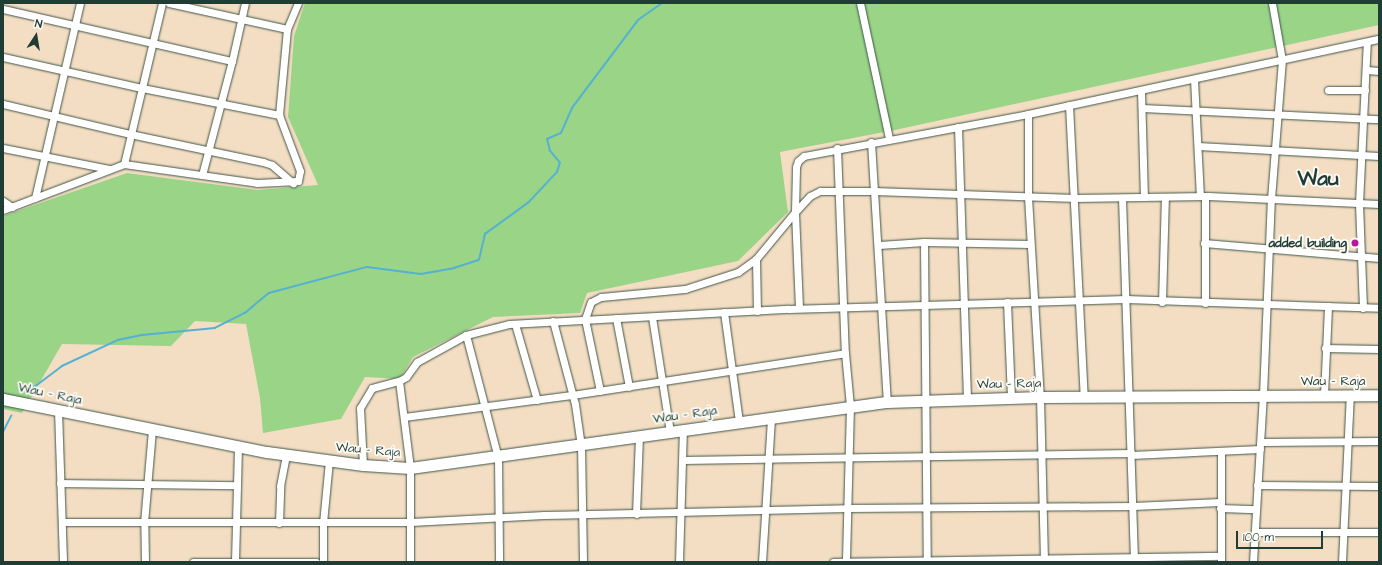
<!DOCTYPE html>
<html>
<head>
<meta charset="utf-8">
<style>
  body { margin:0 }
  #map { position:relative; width:1382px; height:565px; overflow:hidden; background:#f4dec3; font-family:"Architects Daughter",sans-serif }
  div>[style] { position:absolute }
  .green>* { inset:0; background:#9ad487 }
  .stream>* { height:1.5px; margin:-0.75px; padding:0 0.75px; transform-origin:0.75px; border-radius:0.75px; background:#55b1d3 }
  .roads { filter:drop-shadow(0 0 1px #3f5549) drop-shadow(0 0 1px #3f5549) }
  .street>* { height:7px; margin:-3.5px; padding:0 3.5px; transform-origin:3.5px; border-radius:3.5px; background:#fff }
  .primary>* { height:11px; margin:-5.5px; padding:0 5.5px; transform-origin:5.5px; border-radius:5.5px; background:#fff }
  .dots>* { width:11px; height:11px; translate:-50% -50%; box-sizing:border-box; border:2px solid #fdfcf7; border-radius:50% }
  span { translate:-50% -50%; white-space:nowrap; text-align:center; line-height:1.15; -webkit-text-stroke:3.5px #fdfcf7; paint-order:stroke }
  .poi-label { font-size:13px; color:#1f3d34; font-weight:700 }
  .right { translate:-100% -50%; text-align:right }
  .street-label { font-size:13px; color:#1f3d34 }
  .town-label { font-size:21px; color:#1f3d34; font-weight:700 }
  .frame { position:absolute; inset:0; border:4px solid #1f3d34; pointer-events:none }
  .north { position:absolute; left:16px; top:16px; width:40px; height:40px; -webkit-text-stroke:3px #fdfcf7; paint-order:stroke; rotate:12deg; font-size:11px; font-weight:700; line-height:16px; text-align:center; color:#1f3d34 }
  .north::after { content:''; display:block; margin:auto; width:14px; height:18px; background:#1f3d34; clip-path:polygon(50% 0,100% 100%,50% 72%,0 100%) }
  .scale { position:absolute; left:1236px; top:531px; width:87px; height:18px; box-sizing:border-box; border:2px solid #1f3d34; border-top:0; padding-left:5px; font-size:12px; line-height:14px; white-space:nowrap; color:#1f3d34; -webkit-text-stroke:3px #fdfcf7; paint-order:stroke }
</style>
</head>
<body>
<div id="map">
  <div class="green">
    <div style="clip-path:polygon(305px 3px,1379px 3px,1379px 25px,895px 130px,780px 152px,788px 212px,738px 261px,587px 293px,580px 313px,493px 317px,413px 357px,400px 379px,365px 377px,341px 419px,263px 433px,260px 398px,246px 324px,195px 321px,171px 346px,62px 344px,22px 413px,3px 409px,3px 216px,127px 173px,257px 190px,318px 185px,288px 117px,294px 36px)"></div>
  </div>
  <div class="stream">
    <div style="left:33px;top:388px;width:36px;rotate:-37deg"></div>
    <div style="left:62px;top:366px;width:62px;rotate:-24.9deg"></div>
    <div style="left:118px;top:340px;width:25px;rotate:-12deg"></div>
    <div style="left:142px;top:335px;width:73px;rotate:-5.5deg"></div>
    <div style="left:215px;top:328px;width:34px;rotate:-27deg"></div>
    <div style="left:245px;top:313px;width:31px;rotate:-40deg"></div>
    <div style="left:269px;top:293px;width:101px;rotate:-14.9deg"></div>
    <div style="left:367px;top:267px;width:54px;rotate:7.4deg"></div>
    <div style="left:421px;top:274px;width:34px;rotate:-10deg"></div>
    <div style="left:454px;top:268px;width:26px;rotate:-18deg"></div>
    <div style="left:479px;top:260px;width:27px;rotate:-77deg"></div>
    <div style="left:485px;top:234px;width:54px;rotate:-36deg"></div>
    <div style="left:529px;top:202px;width:41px;rotate:-47deg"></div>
    <div style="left:557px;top:172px;width:9px;rotate:-72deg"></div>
    <div style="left:560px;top:163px;width:16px;rotate:-130deg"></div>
    <div style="left:550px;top:151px;width:12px;rotate:-104deg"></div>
    <div style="left:547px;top:139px;width:15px;rotate:-23deg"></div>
    <div style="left:561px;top:133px;width:27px;rotate:-66deg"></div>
    <div style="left:572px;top:108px;width:110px;rotate:-53.1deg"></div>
    <div style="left:638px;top:20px;width:29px;rotate:-35deg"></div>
    <div style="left:3px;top:432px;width:18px;rotate:-63deg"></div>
  </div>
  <div class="roads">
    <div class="street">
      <div style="left:169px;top:3px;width:121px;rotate:12.4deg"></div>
      <div style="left:860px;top:3px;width:138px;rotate:77.9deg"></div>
      <div style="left:3px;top:9px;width:235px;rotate:12.8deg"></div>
      <div style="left:232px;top:61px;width:59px;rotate:-77.4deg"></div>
      <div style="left:3px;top:57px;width:142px;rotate:12.6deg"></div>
      <div style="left:142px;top:88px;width:140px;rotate:11.1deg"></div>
      <div style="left:1367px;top:70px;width:12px;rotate:5deg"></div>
      <div style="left:1194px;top:79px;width:117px;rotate:87.1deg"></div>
      <div style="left:1328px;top:90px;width:37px"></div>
      <div style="left:1141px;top:91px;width:106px;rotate:88.4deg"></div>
      <div style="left:3px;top:104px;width:130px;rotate:13.3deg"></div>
      <div style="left:130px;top:134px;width:136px;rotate:11.9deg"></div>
      <div style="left:263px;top:162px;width:9px;rotate:18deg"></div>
      <div style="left:272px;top:165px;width:28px;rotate:41deg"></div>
      <div style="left:1069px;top:105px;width:292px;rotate:87.1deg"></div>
      <div style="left:1142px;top:108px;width:237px;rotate:2.7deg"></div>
      <div style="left:1028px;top:114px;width:83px;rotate:90deg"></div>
      <div style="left:1028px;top:197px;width:200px;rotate:86.6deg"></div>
      <div style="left:1040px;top:397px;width:165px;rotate:88.6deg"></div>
      <div style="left:958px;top:127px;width:271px;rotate:88.1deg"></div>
      <div style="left:871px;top:142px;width:260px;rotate:86.5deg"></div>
      <div style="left:1198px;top:146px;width:181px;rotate:3.2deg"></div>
      <div style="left:3px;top:148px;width:108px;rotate:11.2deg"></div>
      <div style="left:837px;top:148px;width:205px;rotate:87.8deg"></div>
      <div style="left:845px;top:353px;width:53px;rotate:84.6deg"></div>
      <div style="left:850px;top:406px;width:156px;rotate:91.5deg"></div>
      <div style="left:124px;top:164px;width:165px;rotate:-76.7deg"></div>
      <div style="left:202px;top:175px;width:118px;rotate:-75.3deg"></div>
      <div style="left:35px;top:198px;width:200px;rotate:-77deg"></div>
      <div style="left:1122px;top:198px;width:364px;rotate:88.1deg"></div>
      <div style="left:3px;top:201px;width:11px;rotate:34deg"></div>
      <div style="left:3px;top:210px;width:129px;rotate:-20.8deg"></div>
      <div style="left:124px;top:164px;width:134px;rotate:8.1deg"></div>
      <div style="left:257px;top:183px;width:41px;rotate:-2.8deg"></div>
      <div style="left:298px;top:181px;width:10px;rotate:-79deg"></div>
      <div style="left:300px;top:171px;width:60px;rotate:-110.6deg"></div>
      <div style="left:279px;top:115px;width:86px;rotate:-84.7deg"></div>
      <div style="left:287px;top:29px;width:28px;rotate:-67deg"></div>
      <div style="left:924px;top:242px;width:320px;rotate:89.5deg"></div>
      <div style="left:1204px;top:243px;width:176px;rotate:4.9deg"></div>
      <div style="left:879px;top:245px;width:45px;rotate:-3.8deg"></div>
      <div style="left:924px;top:242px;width:106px;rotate:1.1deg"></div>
      <div style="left:756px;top:259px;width:52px;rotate:88.9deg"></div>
      <div style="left:1007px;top:302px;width:96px;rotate:87.6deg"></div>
      <div style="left:1162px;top:302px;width:105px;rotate:-88.4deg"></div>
      <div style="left:1205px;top:303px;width:107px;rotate:-90deg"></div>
      <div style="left:799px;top:308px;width:96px;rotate:-92.4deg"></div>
      <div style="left:795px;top:212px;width:22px;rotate:-47deg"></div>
      <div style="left:810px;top:196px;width:11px;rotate:-27deg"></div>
      <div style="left:820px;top:191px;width:54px"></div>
      <div style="left:874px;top:191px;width:201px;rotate:2deg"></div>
      <div style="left:1075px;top:198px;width:133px;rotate:-0.9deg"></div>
      <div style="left:1208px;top:196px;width:171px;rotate:2.7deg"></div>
      <div style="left:1363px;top:308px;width:105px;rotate:-92.2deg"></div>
      <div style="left:1359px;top:203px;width:161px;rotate:-87.2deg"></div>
      <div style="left:724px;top:312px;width:111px;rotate:82.2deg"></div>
      <div style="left:652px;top:317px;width:116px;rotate:81.1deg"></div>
      <div style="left:616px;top:318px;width:70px;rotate:79.3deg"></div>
      <div style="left:553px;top:321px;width:86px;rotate:75.2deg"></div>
      <div style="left:575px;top:404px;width:42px;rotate:81.9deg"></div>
      <div style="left:581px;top:446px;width:116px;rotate:89deg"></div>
      <div style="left:515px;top:324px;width:79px;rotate:73.9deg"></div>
      <div style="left:466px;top:335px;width:127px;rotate:75.4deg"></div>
      <div style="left:498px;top:458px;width:104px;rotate:89.4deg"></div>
      <div style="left:1325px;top:348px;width:54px;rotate:1.1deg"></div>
      <div style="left:399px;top:381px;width:88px;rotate:82.8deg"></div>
      <div style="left:410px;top:468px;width:94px;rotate:90deg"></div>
      <div style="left:600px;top:391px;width:74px;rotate:-101.8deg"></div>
      <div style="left:585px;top:319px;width:18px;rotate:-71deg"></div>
      <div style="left:591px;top:302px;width:11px;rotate:-27deg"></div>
      <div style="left:601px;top:297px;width:84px;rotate:-5.4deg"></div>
      <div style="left:685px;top:289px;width:56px;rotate:-17.8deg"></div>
      <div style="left:738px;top:272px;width:22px;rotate:-36deg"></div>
      <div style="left:756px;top:259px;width:61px;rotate:-50.3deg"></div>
      <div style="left:795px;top:212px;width:45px;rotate:-88.7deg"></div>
      <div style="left:796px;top:167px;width:6px;rotate:-72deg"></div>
      <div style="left:798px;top:161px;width:8px;rotate:-40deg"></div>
      <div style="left:804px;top:156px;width:228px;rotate:-10.6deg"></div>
      <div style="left:1028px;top:114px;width:359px;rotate:-12.1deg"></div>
      <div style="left:1324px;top:395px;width:89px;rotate:-87.4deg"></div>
      <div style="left:58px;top:410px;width:152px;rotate:88.1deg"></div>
      <div style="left:404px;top:417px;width:169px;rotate:-7.5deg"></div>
      <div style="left:572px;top:395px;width:276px;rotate:-8.7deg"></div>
      <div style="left:1261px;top:442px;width:118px;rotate:-0.5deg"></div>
      <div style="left:1221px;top:451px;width:111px;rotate:90deg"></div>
      <div style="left:1131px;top:455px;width:129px;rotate:-2.7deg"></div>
      <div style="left:683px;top:460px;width:448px;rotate:-0.9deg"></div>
      <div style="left:363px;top:465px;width:57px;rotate:-93deg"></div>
      <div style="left:360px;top:408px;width:23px;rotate:-59deg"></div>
      <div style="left:372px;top:388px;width:28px;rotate:-15deg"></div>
      <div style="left:399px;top:381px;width:8px;rotate:-30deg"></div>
      <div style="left:406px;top:377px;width:19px;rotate:-54deg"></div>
      <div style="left:417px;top:362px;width:56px;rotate:-28.9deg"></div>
      <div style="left:466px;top:335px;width:44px;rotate:-14.3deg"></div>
      <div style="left:509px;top:324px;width:280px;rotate:-3.1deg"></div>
      <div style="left:789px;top:309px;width:337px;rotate:-1.7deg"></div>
      <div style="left:1126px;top:299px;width:253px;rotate:2deg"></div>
      <div style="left:60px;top:483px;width:176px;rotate:0.7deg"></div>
      <div style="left:1257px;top:485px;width:122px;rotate:0.5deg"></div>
      <div style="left:1220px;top:508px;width:36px;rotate:2deg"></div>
      <div style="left:636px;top:514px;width:78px;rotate:-87.8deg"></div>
      <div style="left:62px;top:522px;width:349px"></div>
      <div style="left:411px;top:522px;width:133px;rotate:-3deg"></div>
      <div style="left:544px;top:515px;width:303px;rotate:-1.3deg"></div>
      <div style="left:847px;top:508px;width:286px;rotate:-0.4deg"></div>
      <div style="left:1133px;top:506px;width:87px;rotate:-2.6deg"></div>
      <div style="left:279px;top:523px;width:37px;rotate:-88deg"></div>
      <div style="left:280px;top:486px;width:32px;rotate:-79deg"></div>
      <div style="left:1255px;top:532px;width:124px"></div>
      <div style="left:145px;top:562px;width:39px;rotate:-91deg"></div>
      <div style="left:144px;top:523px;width:93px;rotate:-85.1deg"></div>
      <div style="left:193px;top:562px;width:123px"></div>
      <div style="left:235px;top:562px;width:116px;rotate:-88.5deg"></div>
      <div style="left:323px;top:562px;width:39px;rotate:-90deg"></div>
      <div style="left:323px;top:523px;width:62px;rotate:-84.5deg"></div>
      <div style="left:679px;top:562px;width:132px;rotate:-88.3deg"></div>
      <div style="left:762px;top:562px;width:145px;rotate:-86.4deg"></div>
      <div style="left:833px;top:562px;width:388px;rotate:-0.9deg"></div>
      <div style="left:1253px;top:562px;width:167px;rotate:-86.6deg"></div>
      <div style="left:1263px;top:395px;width:196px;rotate:-87.7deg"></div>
      <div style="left:1271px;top:199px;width:139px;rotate:-85.5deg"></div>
      <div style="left:1282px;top:60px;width:58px;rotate:-100deg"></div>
      <div style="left:1342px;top:562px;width:167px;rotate:-87.3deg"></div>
    </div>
    <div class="primary">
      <div style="left:3px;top:399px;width:269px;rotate:11.4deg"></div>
      <div style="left:267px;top:452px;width:97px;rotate:7.7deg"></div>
      <div style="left:363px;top:465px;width:47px;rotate:3.7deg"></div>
      <div style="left:410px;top:468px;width:482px;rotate:-7.9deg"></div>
      <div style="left:887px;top:402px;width:153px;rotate:-1.9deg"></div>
      <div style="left:1040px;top:397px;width:339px;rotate:-0.3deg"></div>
    </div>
  </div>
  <div class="dots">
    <div style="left:1355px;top:243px;background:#b5179e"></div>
  </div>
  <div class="poi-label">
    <span class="right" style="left:1347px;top:243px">added building</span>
  </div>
  <div class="street-label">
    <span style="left:1333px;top:381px">Wau - Raja</span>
    <span style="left:1009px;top:384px;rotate:-1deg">Wau - Raja</span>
    <span style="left:50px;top:394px;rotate:12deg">Wau - Raja</span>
    <span style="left:685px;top:415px;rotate:-8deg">Wau - Raja</span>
    <span style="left:368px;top:450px;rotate:5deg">Wau - Raja</span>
  </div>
  <div class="town-label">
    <span style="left:1318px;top:179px">Wau</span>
  </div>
  <div class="frame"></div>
  <div class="north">N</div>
  <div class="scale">100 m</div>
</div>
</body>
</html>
